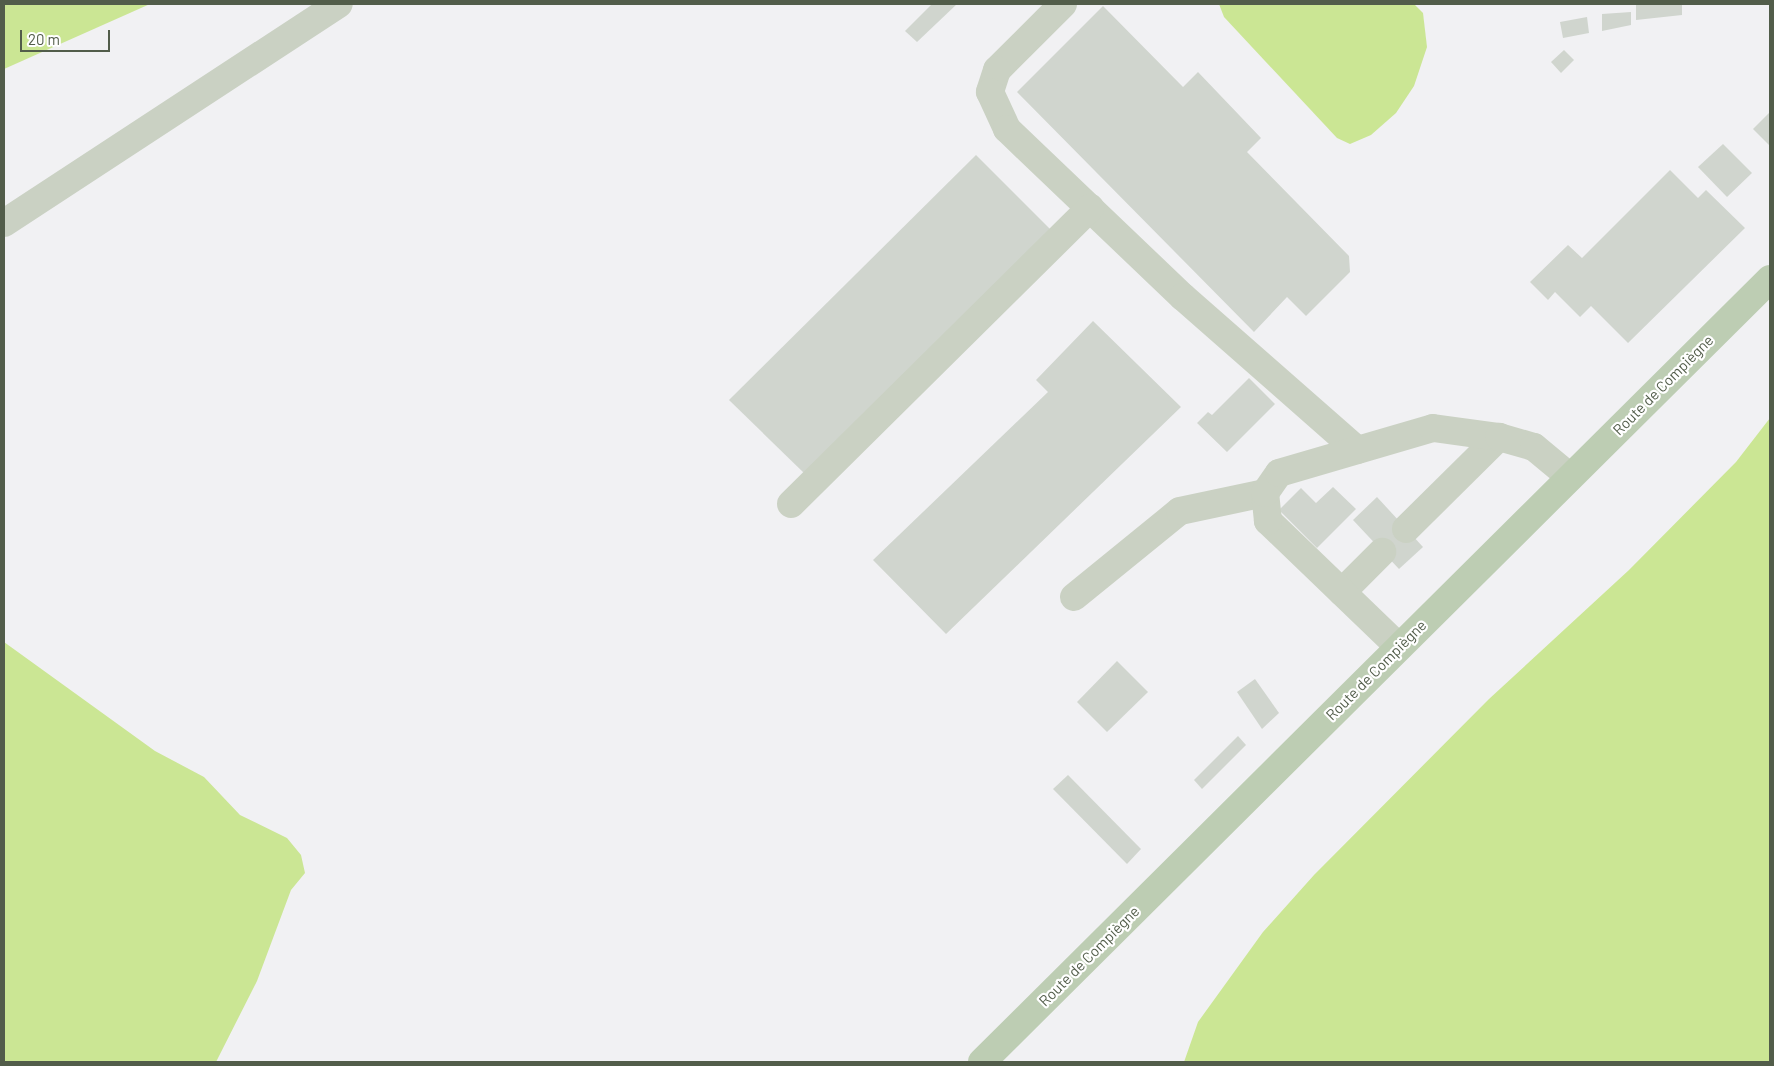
<!DOCTYPE html>
<html>
<head>
<meta charset="utf-8">
<style>
  body { margin:0 }
  #map { position:relative; width:1774px; height:1066px; overflow:hidden; background:#f1f1f3; font-family:Barlow,sans-serif }
  div>[style] { position:absolute }
  .water>* { inset:0; background:#cbe694 }
  .building>* { inset:0; background:#d0d5ce }
  .minor>* { height:28px; margin:-14px; padding:0 14px; transform-origin:14px; border-radius:14px; background:#cad1c3 }
  .major>* { height:28px; margin:-14px; padding:0 14px; transform-origin:14px; border-radius:14px; background:#bdcdb3 }
  span { translate:-50% -50%; white-space:nowrap; text-align:center; line-height:1.15; -webkit-text-stroke:4.5px #fff; paint-order:stroke }
  .street-label { font-size:15px; color:#525d4a }
  .frame { position:absolute; inset:0; border:5px solid #525d4a; pointer-events:none }
  .scale { position:absolute; left:20px; top:30px; width:90px; height:22px; box-sizing:border-box; border:2px solid #525d4a; border-top:0; padding-left:6px; font-size:15px; line-height:18px; white-space:nowrap; color:#525d4a; -webkit-text-stroke:4px #fff; paint-order:stroke }
</style>
</head>
<body>
<div id="map">
  <div class="water">
    <div style="clip-path:polygon(4px 4px,150px 4px,4px 69px)"></div>
    <div style="clip-path:polygon(1219px 4px,1414px 4px,1423px 13px,1427px 47px,1414px 86px,1396px 113px,1371px 135px,1350px 144px,1337px 138px,1224px 17px)"></div>
    <div style="clip-path:polygon(1770px 418px,1770px 1062px,1184px 1062px,1198px 1022px,1263px 932px,1314px 875px,1489px 699px,1629px 570px,1736px 462px)"></div>
    <div style="clip-path:polygon(4px 642px,155px 751px,204px 777px,240px 815px,287px 838px,301px 855px,305px 873px,291px 890px,257px 981px,216px 1062px,4px 1062px)"></div>
  </div>
  <div class="building">
    <div style="clip-path:polygon(932px 4px,957px 4px,917px 42px,905px 31px)"></div>
    <div style="clip-path:polygon(1636px 4px,1682px 4px,1682px 15px,1636px 20px)"></div>
    <div style="clip-path:polygon(1103px 6px,1183px 87px,1198px 72px,1261px 138px,1247px 152px,1349px 256px,1350px 272px,1306px 316px,1287px 297px,1254px 332px,1017px 92px)"></div>
    <div style="clip-path:polygon(1631px 12px,1631px 25px,1602px 31px,1602px 14px)"></div>
    <div style="clip-path:polygon(1587px 17px,1589px 33px,1563px 38px,1560px 22px)"></div>
    <div style="clip-path:polygon(1564px 50px,1574px 60px,1561px 73px,1551px 62px)"></div>
    <div style="clip-path:polygon(1770px 112px,1770px 146px,1753px 129px)"></div>
    <div style="clip-path:polygon(1723px 144px,1752px 173px,1727px 197px,1698px 167px)"></div>
    <div style="clip-path:polygon(976px 155px,1051px 230px,805px 474px,729px 400px)"></div>
    <div style="clip-path:polygon(1670px 170px,1698px 198px,1706px 190px,1745px 228px,1628px 343px,1591px 306px,1580px 317px,1555px 292px,1548px 300px,1530px 282px,1568px 245px,1582px 258px)"></div>
    <div style="clip-path:polygon(1093px 321px,1181px 407px,946px 634px,873px 560px,1048px 392px,1036px 380px)"></div>
    <div style="clip-path:polygon(1249px 378px,1275px 404px,1227px 452px,1197px 423px,1208px 412px,1212px 415px)"></div>
    <div style="clip-path:polygon(1333px 487px,1356px 509px,1317px 548px,1279px 510px,1301px 488px,1316px 503px)"></div>
    <div style="clip-path:polygon(1377px 497px,1423px 547px,1399px 569px,1353px 520px)"></div>
    <div style="clip-path:polygon(1117px 661px,1148px 692px,1107px 732px,1077px 702px)"></div>
    <div style="clip-path:polygon(1255px 679px,1279px 713px,1262px 729px,1237px 692px)"></div>
    <div style="clip-path:polygon(1238px 736px,1246px 745px,1202px 789px,1194px 780px)"></div>
    <div style="clip-path:polygon(1068px 775px,1141px 849px,1127px 864px,1053px 789px)"></div>
  </div>
  <div class="minor">
    <div style="left:1063px;top:4px;width:93px;rotate:135deg"></div>
    <div style="left:997px;top:70px;width:23px;rotate:108deg"></div>
    <div style="left:990px;top:92px;width:41px;rotate:65.3deg"></div>
    <div style="left:1007px;top:129px;width:243px;rotate:43.7deg"></div>
    <div style="left:1183px;top:297px;width:232px;rotate:41.3deg"></div>
    <div style="left:4px;top:223px;width:400px;rotate:-33.2deg"></div>
    <div style="left:791px;top:504px;width:421px;rotate:-44.7deg"></div>
    <div style="left:1406px;top:529px;width:131px;rotate:-44.7deg"></div>
    <div style="left:1342px;top:592px;width:57px;rotate:-45deg"></div>
    <div style="left:1074px;top:597px;width:136px;rotate:-39.1deg"></div>
    <div style="left:1180px;top:511px;width:87px;rotate:-12deg"></div>
    <div style="left:1399px;top:647px;width:182px;rotate:-136.1deg"></div>
    <div style="left:1268px;top:521px;width:28px;rotate:-96deg"></div>
    <div style="left:1265px;top:493px;width:24px;rotate:-55deg"></div>
    <div style="left:1279px;top:473px;width:160px;rotate:-16.3deg"></div>
    <div style="left:1433px;top:428px;width:67px;rotate:7.8deg"></div>
    <div style="left:1499px;top:437px;width:36px;rotate:16deg"></div>
    <div style="left:1534px;top:447px;width:47px;rotate:39.8deg"></div>
  </div>
  <div class="major">
    <div style="left:982px;top:1062px;width:1111px;rotate:-44.82deg"></div>
  </div>
  <div class="street-label">
    <span style="left:1663px;top:385px;rotate:-45deg">Route de Compiègne</span>
    <span style="left:1376px;top:670px;rotate:-45deg">Route de Compiègne</span>
    <span style="left:1089px;top:956px;rotate:-45deg">Route de Compiègne</span>
  </div>
  <div class="frame"></div>
  <div class="scale">20 m</div>
</div>
</body>
</html>
